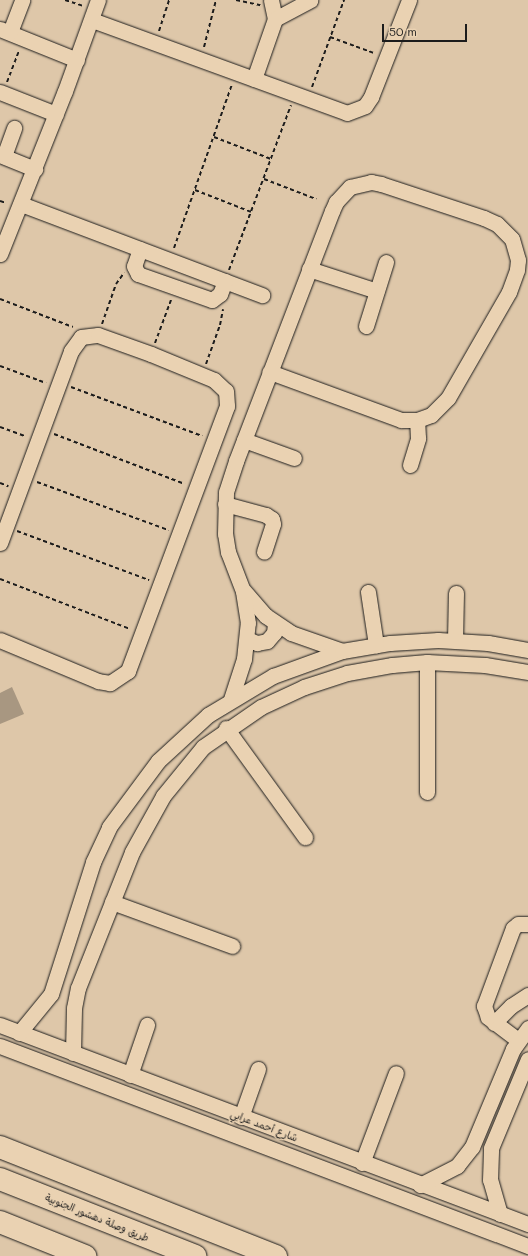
<!DOCTYPE html>
<html>
<head>
<meta charset="utf-8">
<style>
  body { margin:0 }
  #map { position:relative; width:528px; height:1256px; overflow:hidden; background:#dec7a9; font-family:Mali,"Playpen Sans Arabic",sans-serif }
  div>[style] { position:absolute }
  .building>* { inset:0; background:#a89781 }
  .path>* { height:2px; margin-top:-1px; transform-origin:0; background:repeating-linear-gradient(90deg,#1c1c1c 0 4px,transparent 0 7px) }
  .roads { filter:drop-shadow(0 0 1px #1c1c1c) drop-shadow(0 0 1px #1c1c1c) }
  .minor>* { height:15px; margin:-7.5px; padding:0 7.5px; transform-origin:7.5px; border-radius:7.5px; background:#ead2b2 }
  .highway>* { height:22px; margin:-11px; padding:0 11px; transform-origin:11px; border-radius:11px; background:#ead2b2 }
  span { translate:-50% -50%; white-space:nowrap; text-align:center; line-height:1.15; -webkit-text-stroke:3px #ead2b2; paint-order:stroke }
  .street-label { font-size:10px; color:#1c1c1c }
  .scale { position:absolute; left:382px; top:24px; width:85px; height:18px; box-sizing:border-box; border:2px solid #1c1c1c; border-top:0; padding-left:5px; font-size:12px; line-height:14px; white-space:nowrap; color:#1c1c1c; -webkit-text-stroke:3px #ead2b2; paint-order:stroke }
</style>
</head>
<body>
<div id="map">
  <div class="building">
    <div style="clip-path:polygon(12px 687px,24px 714px,0 724px,0 693px)"></div>
  </div>
  <div class="path">
    <div style="left:65px;top:0;width:19px;rotate:18deg"></div>
    <div style="left:236px;top:0;width:25px;rotate:12deg"></div>
    <div style="left:159px;top:31px;width:33px;rotate:-72deg"></div>
    <div style="left:330px;top:37px;width:47px;rotate:20deg"></div>
    <div style="left:204px;top:47px;width:49px;rotate:-75.7deg"></div>
    <div style="left:7px;top:82px;width:34px;rotate:-69deg"></div>
    <div style="left:312px;top:87px;width:93px;rotate:-69.8deg"></div>
    <div style="left:214px;top:137px;width:61px;rotate:21.1deg"></div>
    <div style="left:264px;top:179px;width:56px;rotate:21deg"></div>
    <div style="left:195px;top:190px;width:60px;rotate:21.4deg"></div>
    <div style="left:0;top:201px;width:6px;rotate:18deg"></div>
    <div style="left:174px;top:248px;width:174px;rotate:-70.5deg"></div>
    <div style="left:229px;top:270px;width:176px;rotate:-69.4deg"></div>
    <div style="left:0;top:299px;width:78px;rotate:21deg"></div>
    <div style="left:102px;top:324px;width:42px;rotate:-70.7deg"></div>
    <div style="left:116px;top:284px;width:14px;rotate:-54deg"></div>
    <div style="left:155px;top:343px;width:46px;rotate:-69.6deg"></div>
    <div style="left:206px;top:364px;width:41px;rotate:-70.3deg"></div>
    <div style="left:220px;top:325px;width:16px;rotate:-79deg"></div>
    <div style="left:0;top:366px;width:49px;rotate:20.3deg"></div>
    <div style="left:71px;top:387px;width:140px;rotate:20.5deg"></div>
    <div style="left:0;top:427px;width:27px;rotate:20deg"></div>
    <div style="left:54px;top:434px;width:140px;rotate:20.9deg"></div>
    <div style="left:37px;top:482px;width:140px;rotate:20.1deg"></div>
    <div style="left:0;top:483px;width:9px;rotate:21deg"></div>
    <div style="left:17px;top:531px;width:141px;rotate:20.4deg"></div>
    <div style="left:0;top:579px;width:139px;rotate:21deg"></div>
  </div>
  <div class="roads">
    <div class="minor">
      <div style="left:271px;top:0;width:19px;rotate:78deg"></div>
      <div style="left:92px;top:20px;width:271px;rotate:20deg"></div>
      <div style="left:347px;top:113px;width:19px;rotate:-21deg"></div>
      <div style="left:365px;top:106px;width:11px;rotate:-56deg"></div>
      <div style="left:371px;top:97px;width:104px;rotate:-68.6deg"></div>
      <div style="left:0;top:29px;width:83px;rotate:21.9deg"></div>
      <div style="left:10px;top:32px;width:34px;rotate:-69deg"></div>
      <div style="left:254px;top:79px;width:64px;rotate:-70.7deg"></div>
      <div style="left:275px;top:19px;width:40px;rotate:-28deg"></div>
      <div style="left:0;top:92px;width:60px;rotate:21.4deg"></div>
      <div style="left:0;top:155px;width:38px;rotate:22deg"></div>
      <div style="left:4px;top:156px;width:30px;rotate:-70deg"></div>
      <div style="left:21px;top:204px;width:258px;rotate:20.7deg"></div>
      <div style="left:140px;top:249px;width:18px;rotate:109deg"></div>
      <div style="left:134px;top:266px;width:9px;rotate:63deg"></div>
      <div style="left:138px;top:274px;width:78px;rotate:19.4deg"></div>
      <div style="left:212px;top:300px;width:10px;rotate:-37deg"></div>
      <div style="left:220px;top:294px;width:14px;rotate:-69deg"></div>
      <div style="left:0;top:254px;width:175px;rotate:-68.3deg"></div>
      <div style="left:65px;top:91px;width:97px;rotate:-70.1deg"></div>
      <div style="left:309px;top:269px;width:71px;rotate:17.9deg"></div>
      <div style="left:366px;top:326px;width:67px;rotate:-72.6deg"></div>
      <div style="left:244px;top:440px;width:53px;rotate:19.8deg"></div>
      <div style="left:410px;top:465px;width:28px;rotate:-73deg"></div>
      <div style="left:418px;top:438px;width:18px;rotate:-93deg"></div>
      <div style="left:225px;top:504px;width:42px;rotate:15deg"></div>
      <div style="left:266px;top:515px;width:7px;rotate:34deg"></div>
      <div style="left:272px;top:519px;width:5px;rotate:79deg"></div>
      <div style="left:273px;top:524px;width:29px;rotate:108deg"></div>
      <div style="left:0;top:543px;width:205px;rotate:-69.7deg"></div>
      <div style="left:71px;top:351px;width:17px;rotate:-54deg"></div>
      <div style="left:81px;top:337px;width:17px;rotate:-7deg"></div>
      <div style="left:98px;top:335px;width:56px;rotate:19.7deg"></div>
      <div style="left:151px;top:354px;width:68px;rotate:22.4deg"></div>
      <div style="left:214px;top:380px;width:16px;rotate:43deg"></div>
      <div style="left:226px;top:391px;width:15px;rotate:86deg"></div>
      <div style="left:227px;top:406px;width:283px;rotate:110.5deg"></div>
      <div style="left:128px;top:671px;width:22px;rotate:146deg"></div>
      <div style="left:110px;top:683px;width:12px;rotate:-171deg"></div>
      <div style="left:98px;top:681px;width:106px;rotate:-157.3deg"></div>
      <div style="left:244px;top:591px;width:33px;rotate:49deg"></div>
      <div style="left:266px;top:616px;width:30px;rotate:34deg"></div>
      <div style="left:291px;top:633px;width:54px;rotate:19.4deg"></div>
      <div style="left:368px;top:592px;width:54px;rotate:81.4deg"></div>
      <div style="left:247px;top:639px;width:11px;rotate:22deg"></div>
      <div style="left:257px;top:643px;width:10px;rotate:-11deg"></div>
      <div style="left:267px;top:641px;width:11px;rotate:-49deg"></div>
      <div style="left:274px;top:633px;width:10px;rotate:-84deg"></div>
      <div style="left:455px;top:640px;width:47px;rotate:-88.8deg"></div>
      <div style="left:427px;top:662px;width:130px;rotate:90deg"></div>
      <div style="left:231px;top:699px;width:42px;rotate:-72deg"></div>
      <div style="left:244px;top:659px;width:36px;rotate:-84deg"></div>
      <div style="left:248px;top:623px;width:32px;rotate:-99deg"></div>
      <div style="left:243px;top:591px;width:42px;rotate:-111deg"></div>
      <div style="left:228px;top:552px;width:18px;rotate:-99deg"></div>
      <div style="left:225px;top:534px;width:42px;rotate:-88.6deg"></div>
      <div style="left:226px;top:492px;width:33px;rotate:-72deg"></div>
      <div style="left:236px;top:461px;width:268px;rotate:-69deg"></div>
      <div style="left:332px;top:211px;width:10px;rotate:-66deg"></div>
      <div style="left:336px;top:202px;width:21px;rotate:-47deg"></div>
      <div style="left:350px;top:187px;width:22px;rotate:-13deg"></div>
      <div style="left:371px;top:182px;width:10px;rotate:11deg"></div>
      <div style="left:381px;top:184px;width:108px;rotate:18.3deg"></div>
      <div style="left:484px;top:218px;width:14px;rotate:25deg"></div>
      <div style="left:497px;top:224px;width:21px;rotate:45deg"></div>
      <div style="left:512px;top:239px;width:22px;rotate:74deg"></div>
      <div style="left:518px;top:260px;width:10px;rotate:96deg"></div>
      <div style="left:517px;top:270px;width:23px;rotate:110deg"></div>
      <div style="left:509px;top:292px;width:122px;rotate:119.9deg"></div>
      <div style="left:448px;top:398px;width:24px;rotate:135deg"></div>
      <div style="left:431px;top:415px;width:15px;rotate:160deg"></div>
      <div style="left:417px;top:420px;width:16px;rotate:180deg"></div>
      <div style="left:401px;top:420px;width:140px;rotate:-159.9deg"></div>
      <div style="left:226px;top:728px;width:135px;rotate:54.1deg"></div>
      <div style="left:112px;top:902px;width:128px;rotate:20.1deg"></div>
      <div style="left:494px;top:1023px;width:24px;rotate:-45deg"></div>
      <div style="left:511px;top:1006px;width:20px;rotate:-33deg"></div>
      <div style="left:0;top:1025px;width:564px;rotate:20.65deg"></div>
      <div style="left:19px;top:1033px;width:50px;rotate:-50.6deg"></div>
      <div style="left:51px;top:994px;width:139px;rotate:-72.3deg"></div>
      <div style="left:93px;top:862px;width:38px;rotate:-65deg"></div>
      <div style="left:109px;top:827px;width:82px;rotate:-53.4deg"></div>
      <div style="left:158px;top:761px;width:68px;rotate:-42.6deg"></div>
      <div style="left:208px;top:715px;width:76px;rotate:-31deg"></div>
      <div style="left:273px;top:676px;width:73px;rotate:-19.9deg"></div>
      <div style="left:342px;top:651px;width:49px;rotate:-9.5deg"></div>
      <div style="left:390px;top:643px;width:48px;rotate:-3.6deg"></div>
      <div style="left:438px;top:640px;width:50px;rotate:3.4deg"></div>
      <div style="left:488px;top:643px;width:41px;rotate:9.9deg"></div>
      <div style="left:518px;top:1040px;width:38px;rotate:-143deg"></div>
      <div style="left:488px;top:1017px;width:12px;rotate:-110deg"></div>
      <div style="left:484px;top:1006px;width:83px;rotate:-69.6deg"></div>
      <div style="left:513px;top:928px;width:6px;rotate:-39deg"></div>
      <div style="left:518px;top:924px;width:10px"></div>
      <div style="left:0;top:1046px;width:565px;rotate:20.75deg"></div>
      <div style="left:73px;top:1053px;width:45px;rotate:-88.7deg"></div>
      <div style="left:74px;top:1008px;width:20px;rotate:-79deg"></div>
      <div style="left:78px;top:988px;width:146px;rotate:-68.3deg"></div>
      <div style="left:132px;top:852px;width:64px;rotate:-61deg"></div>
      <div style="left:163px;top:796px;width:63px;rotate:-50.8deg"></div>
      <div style="left:203px;top:747px;width:70px;rotate:-34.6deg"></div>
      <div style="left:261px;top:707px;width:47px;rotate:-24.9deg"></div>
      <div style="left:304px;top:687px;width:45px;rotate:-18deg"></div>
      <div style="left:347px;top:673px;width:46px;rotate:-10.1deg"></div>
      <div style="left:392px;top:665px;width:35px;rotate:-5deg"></div>
      <div style="left:427px;top:662px;width:58px;rotate:3deg"></div>
      <div style="left:485px;top:665px;width:44px;rotate:9.2deg"></div>
      <div style="left:130px;top:1075px;width:53px;rotate:-71.2deg"></div>
      <div style="left:241px;top:1117px;width:51px;rotate:-70.5deg"></div>
      <div style="left:362px;top:1163px;width:96px;rotate:-69.3deg"></div>
      <div style="left:420px;top:1185px;width:42px;rotate:-27.2deg"></div>
      <div style="left:457px;top:1166px;width:24px;rotate:-52deg"></div>
      <div style="left:472px;top:1147px;width:106px;rotate:-67.3deg"></div>
      <div style="left:513px;top:1049px;width:26px;rotate:-54deg"></div>
      <div style="left:500px;top:1214px;width:35px;rotate:-106deg"></div>
      <div style="left:490px;top:1180px;width:32px;rotate:-88deg"></div>
      <div style="left:491px;top:1148px;width:96px;rotate:-67.4deg"></div>
    </div>
    <div class="highway">
      <div style="left:0;top:1147px;width:297px;rotate:21.6deg"></div>
      <div style="left:0;top:1179px;width:210px;rotate:21.5deg"></div>
      <div style="left:0;top:1222px;width:92px;rotate:21.8deg"></div>
    </div>
  </div>
  <div class="street-label">
    <span style="left:264px;top:1126px;rotate:21deg">شارع أحمد عرابي</span>
    <span style="left:97px;top:1218px;rotate:22deg">طريق وصلة دهشور الجنوبية</span>
  </div>
  <div class="scale">50 m</div>
</div>
</body>
</html>
